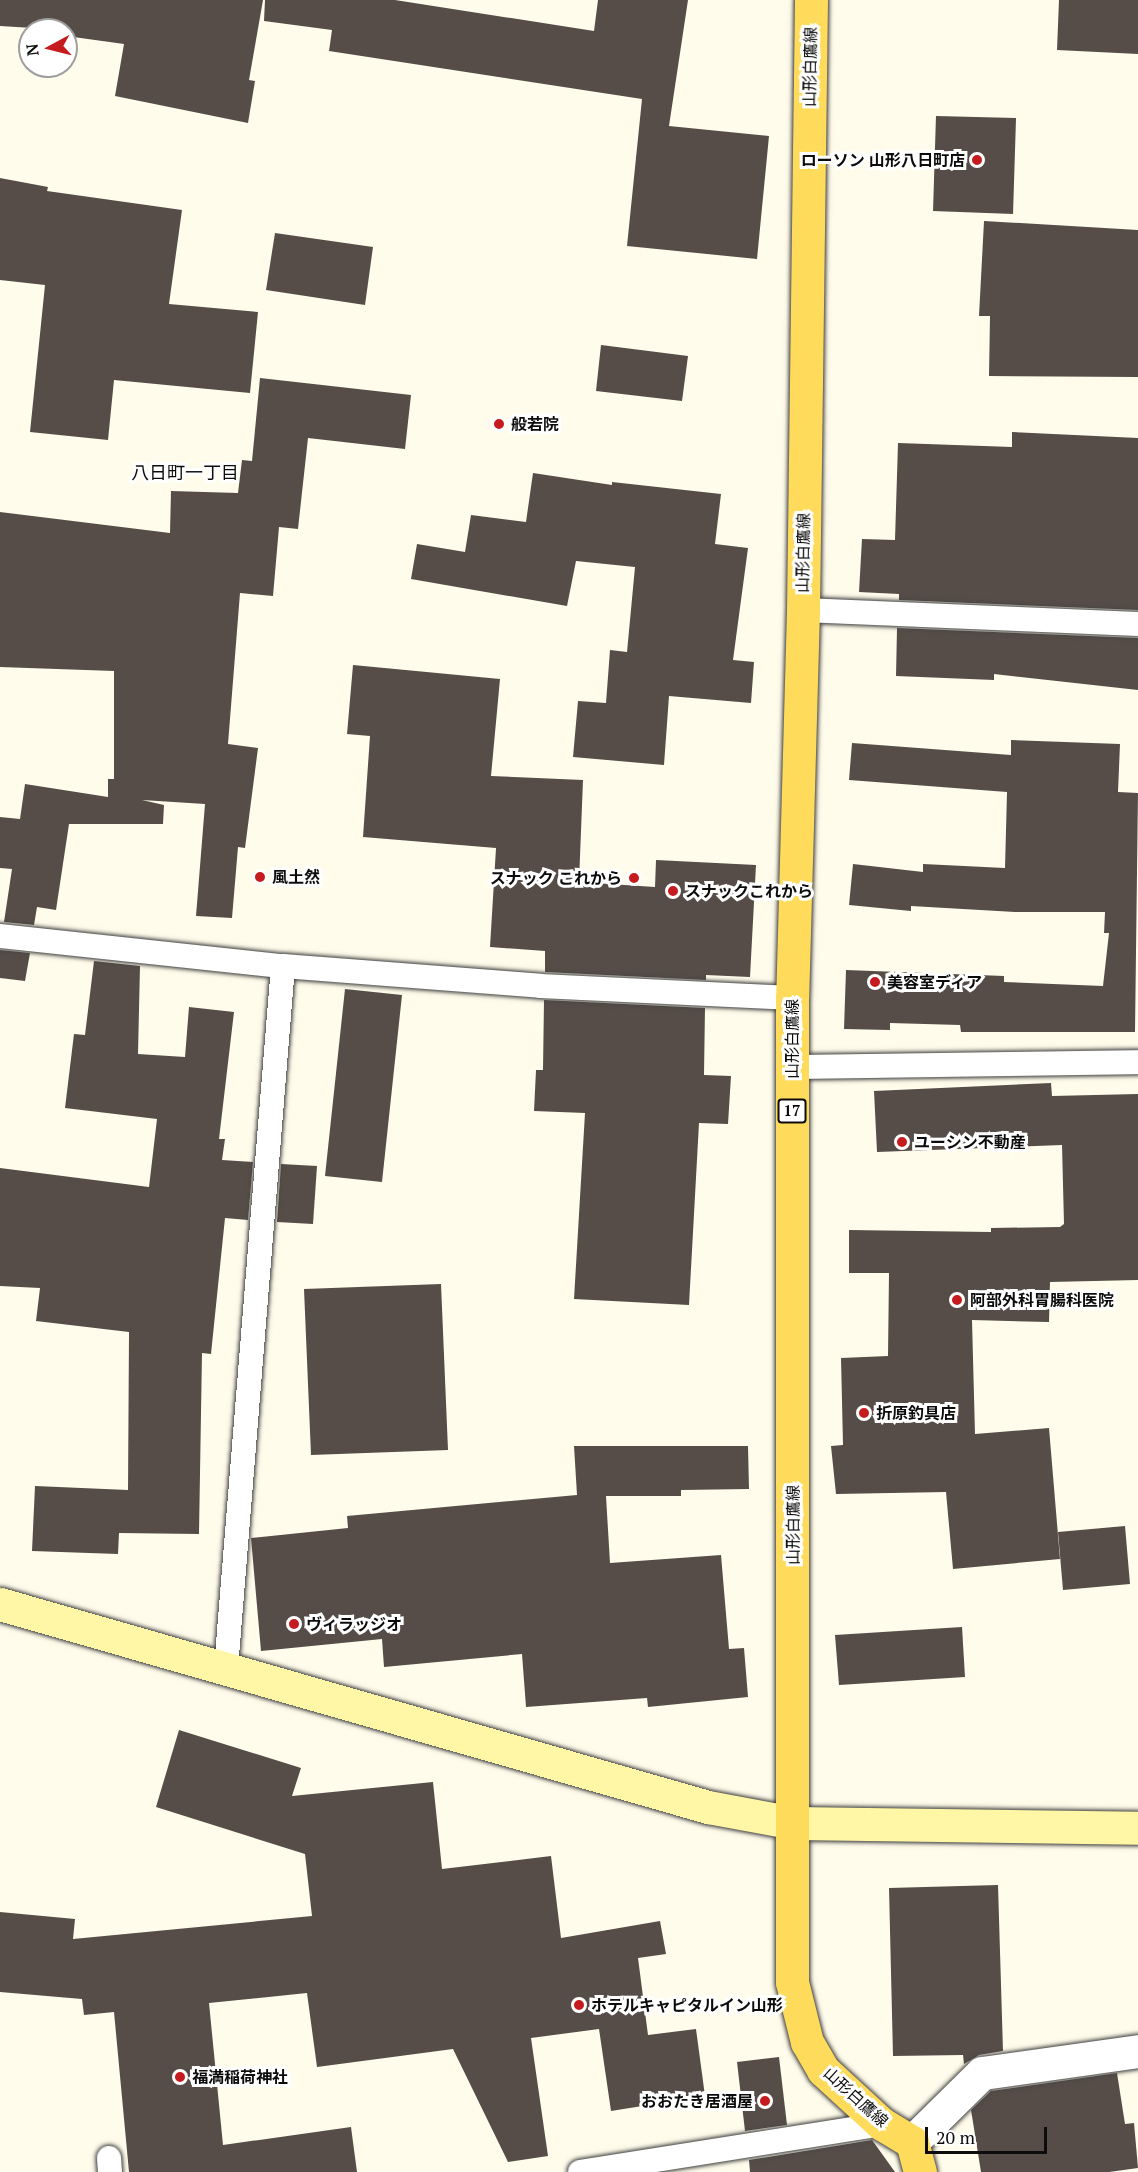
<!DOCTYPE html>
<html>
<head>
<meta charset="utf-8">
<style>
  body { margin:0 }
  #map { position:relative; width:1138px; height:2172px; overflow:hidden; background:#fffceb; font-family:"PT Serif","Noto Sans JP",serif }
  div>[style] { position:absolute }
  .building>* { inset:0; background:#564d48 }
  .roads { filter:drop-shadow(0 0 2px #3f3f3f) drop-shadow(0 0 2px #3f3f3f) }
  .lane>* { height:24px; margin:-12px; padding:0 12px; transform-origin:12px; border-radius:12px; background:#fff }
  .street>* { height:33px; margin:-16.5px; padding:0 16.5px; transform-origin:16.5px; border-radius:16.5px; background:#fff }
  .secondary>* { height:33px; margin:-16.5px; padding:0 16.5px; transform-origin:16.5px; border-radius:16.5px; background:#fff7a6 }
  .primary>* { height:33px; margin:-16.5px; padding:0 16.5px; transform-origin:16.5px; border-radius:16.5px; background:#ffdb5b }
  .dots>* { width:16px; height:16px; translate:-50% -50%; box-sizing:border-box; border:3px solid #fff; border-radius:50% }
  span { translate:-50% -50%; white-space:nowrap; text-align:center; line-height:1.15; -webkit-text-stroke:6px #fff; paint-order:stroke }
  .shield-label span { padding:2px 4px; background:#fff; border:2px solid; border-radius:4px; -webkit-text-stroke-width:0 }
  .shield-label { font-size:15px; color:#0c0c0c; font-weight:700 }
  .street-label { font-size:16px; color:#0c0c0c }
  .poi-label { font-size:16px; color:#0c0c0c; font-weight:700 }
  .right { translate:-100% -50%; text-align:right }
  .left { translate:0 -50%; text-align:left }
  .neighbourhood-label { font-size:18px; color:#0c0c0c }
  .north { position:absolute; left:18px; top:18px; width:60px; height:60px; box-sizing:border-box; background:#fff; border:2px solid #9e9e9e; border-radius:50%; rotate:263deg; font-size:16px; font-weight:700; line-height:24px; text-align:center; color:#0c0c0c }
  .north::after { content:''; display:block; margin:auto; width:21px; height:27px; background:#c51b1f; clip-path:polygon(50% 0,100% 100%,50% 72%,0 100%) }
  .scale { position:absolute; left:925px; top:2127px; width:122px; height:27px; box-sizing:border-box; border:3px solid #0c0c0c; border-top:0; padding-left:8px; font-size:18px; line-height:21px; white-space:nowrap; color:#0c0c0c; -webkit-text-stroke:4px #fff; paint-order:stroke }
</style>
</head>
<body>
<div id="map">
  <div class="building">
    <div style="clip-path:polygon(0 0,263px 0,249px 80px,255px 81px,248px 123px,115px 96px,124px 44px,66px 36px,66px 30px,0 26px)"></div>
    <div style="clip-path:polygon(265px 0,395px 0,594px 31px,598px 0,688px 0,669px 126px,769px 136px,757px 259px,627px 246px,642px 99px,329px 51px,332px 30px,264px 21px)"></div>
    <div style="clip-path:polygon(1059px 0,1138px 0,1138px 54px,1057px 50px)"></div>
    <div style="clip-path:polygon(936px 116px,1016px 118px,1013px 214px,933px 211px)"></div>
    <div style="clip-path:polygon(0 178px,48px 187px,47px 191px,182px 210px,169px 304px,258px 312px,250px 393px,114px 380px,108px 440px,30px 432px,45px 285px,0 280px)"></div>
    <div style="clip-path:polygon(984px 221px,1138px 230px,1138px 377px,989px 376px,990px 316px,979px 316px)"></div>
    <div style="clip-path:polygon(275px 233px,373px 247px,365px 305px,266px 290px)"></div>
    <div style="clip-path:polygon(601px 345px,688px 356px,682px 401px,596px 391px)"></div>
    <div style="clip-path:polygon(260px 378px,411px 395px,405px 449px,308px 438px,298px 529px,279px 527px,273px 596px,240px 593px,228px 744px,258px 748px,245px 848px,238px 847px,232px 918px,196px 916px,205px 804px,142px 800px,164px 805px,163px 824px,69px 824px,56px 910px,37px 907px,34px 925px,4px 922px,12px 869px,0 868px,0 817px,20px 819px,25px 784px,108px 797px,108px 779px,114px 779px,114px 671px,0 667px,0 512px,170px 533px,171px 491px,238px 493px,242px 460px,252px 461px)"></div>
    <div style="clip-path:polygon(1012px 432px,1138px 438px,1138px 610px,899px 600px,899px 594px,859px 592px,862px 539px,895px 540px,898px 443px,1012px 447px)"></div>
    <div style="clip-path:polygon(533px 473px,612px 485px,612px 482px,721px 494px,715px 544px,748px 548px,733px 660px,754px 662px,751px 703px,669px 696px,664px 765px,573px 757px,578px 701px,606px 703px,610px 650px,627px 652px,635px 567px,576px 561px,567px 606px,411px 579px,417px 544px,465px 552px,471px 515px,526px 522px)"></div>
    <div style="clip-path:polygon(897px 628px,1138px 638px,1138px 690px,994px 674px,994px 680px,896px 676px)"></div>
    <div style="clip-path:polygon(353px 665px,500px 679px,491px 776px,583px 780px,579px 882px,655px 887px,656px 860px,756px 865px,750px 977px,706px 975px,706px 980px,545px 972px,545px 951px,490px 947px,496px 848px,363px 837px,370px 736px,347px 734px)"></div>
    <div style="clip-path:polygon(1011px 740px,1120px 744px,1118px 792px,1138px 793px,1135px 1032px,961px 1032px,960px 1025px,890px 1023px,890px 1030px,844px 1029px,846px 970px,1004px 976px,1004px 982px,1103px 986px,1109px 933px,1104px 933px,1105px 912px,1015px 912px,911px 906px,911px 911px,849px 905px,853px 864px,923px 872px,923px 864px,1005px 868px,1007px 792px,849px 780px,852px 743px,1011px 755px)"></div>
    <div style="clip-path:polygon(0 950px,30px 953px,25px 981px,0 978px)"></div>
    <div style="clip-path:polygon(94px 961px,140px 966px,138px 1054px,185px 1057px,189px 1007px,234px 1012px,219px 1139px,225px 1139px,222px 1160px,253px 1162px,248px 1220px,225px 1218px,211px 1354px,202px 1353px,199px 1534px,119px 1533px,118px 1554px,32px 1551px,35px 1486px,128px 1490px,129px 1332px,36px 1321px,40px 1288px,0 1286px,0 1168px,149px 1187px,157px 1119px,65px 1108px,74px 1034px,85px 1035px)"></div>
    <div style="clip-path:polygon(345px 989px,402px 995px,382px 1182px,325px 1176px)"></div>
    <div style="clip-path:polygon(544px 1000px,705px 1008px,704px 1075px,731px 1076px,728px 1124px,699px 1123px,689px 1305px,574px 1299px,585px 1113px,534px 1111px,536px 1070px,543px 1070px)"></div>
    <div style="clip-path:polygon(1051px 1083px,1052px 1096px,1138px 1094px,1138px 1280px,1050px 1282px,1049px 1322px,972px 1320px,975px 1434px,1049px 1428px,1060px 1559px,953px 1569px,946px 1492px,836px 1494px,831px 1446px,843px 1445px,841px 1358px,888px 1356px,889px 1273px,849px 1273px,849px 1230px,991px 1232px,991px 1228px,1060px 1227px,1064px 1224px,1062px 1145px,877px 1152px,874px 1091px)"></div>
    <div style="clip-path:polygon(281px 1164px,317px 1166px,313px 1224px,277px 1222px)"></div>
    <div style="clip-path:polygon(441px 1284px,448px 1450px,311px 1455px,304px 1289px)"></div>
    <div style="clip-path:polygon(574px 1446px,748px 1446px,749px 1489px,681px 1490px,681px 1496px,606px 1496px,610px 1563px,721px 1555px,729px 1649px,744px 1648px,748px 1697px,648px 1707px,647px 1698px,526px 1707px,522px 1654px,384px 1667px,382px 1639px,261px 1651px,251px 1538px,348px 1528px,347px 1516px,577px 1495px)"></div>
    <div style="clip-path:polygon(1125px 1526px,1130px 1584px,1063px 1590px,1058px 1532px)"></div>
    <div style="clip-path:polygon(962px 1627px,965px 1677px,839px 1685px,835px 1635px)"></div>
    <div style="clip-path:polygon(179px 1730px,301px 1768px,292px 1796px,433px 1782px,442px 1869px,551px 1856px,561px 1938px,660px 1921px,666px 1954px,638px 1958px,648px 2035px,696px 2029px,705px 2096px,611px 2111px,599px 2029px,531px 2038px,548px 2156px,508px 2162px,453px 2049px,317px 2067px,307px 1993px,209px 2003px,223px 2145px,351px 2127px,357px 2172px,129px 2172px,114px 2012px,84px 2015px,82px 1999px,0 1992px,0 1912px,75px 1919px,73px 1939px,312px 1916px,305px 1854px,156px 1807px)"></div>
    <div style="clip-path:polygon(998px 1885px,1003px 2051px,979px 2055px,964px 2064px,963px 2055px,893px 2056px,889px 1888px)"></div>
    <div style="clip-path:polygon(779px 2057px,787px 2125px,745px 2131px,737px 2062px)"></div>
    <div style="clip-path:polygon(1117px 2073px,1125px 2124px,1134px 2123px,1138px 2168px,1109px 2172px,981px 2172px,971px 2110px,991px 2091px)"></div>
    <div style="clip-path:polygon(872px 2140px,895px 2172px,750px 2172px,749px 2160px)"></div>
  </div>
  <div class="roads">
    <div class="lane">
      <div style="left:803px;top:610px;width:335px;rotate:2.4deg"></div>
      <div style="left:0;top:936px;width:285px;rotate:6.1deg"></div>
      <div style="left:283px;top:966px;width:258px;rotate:4.4deg"></div>
      <div style="left:540px;top:986px;width:252px;rotate:2.7deg"></div>
      <div style="left:791px;top:1067px;width:347px;rotate:-0.8deg"></div>
      <div style="left:226px;top:1668px;width:704px;rotate:-85.36deg"></div>
      <div style="left:109px;top:2158px;width:14px;rotate:86deg"></div>
      <div style="left:580px;top:2172px;width:306px;rotate:-9deg"></div>
    </div>
    <div class="street">
      <div style="left:912px;top:2142px;width:98px;rotate:-44.6deg"></div>
      <div style="left:982px;top:2073px;width:158px;rotate:-8deg"></div>
    </div>
    <div class="secondary">
      <div style="left:0;top:1604px;width:737px;rotate:16deg"></div>
      <div style="left:708px;top:1807px;width:87px;rotate:10.5deg"></div>
      <div style="left:794px;top:1823px;width:344px;rotate:0.8deg"></div>
    </div>
    <div class="primary">
      <div style="left:811px;top:0;width:610px;rotate:90.75deg"></div>
      <div style="left:803px;top:610px;width:388px;rotate:91.6deg"></div>
      <div style="left:792px;top:998px;width:984px;rotate:90deg"></div>
      <div style="left:792px;top:1982px;width:62px;rotate:76deg"></div>
      <div style="left:807px;top:2042px;width:32px;rotate:60deg"></div>
      <div style="left:823px;top:2070px;width:80px;rotate:42.5deg"></div>
      <div style="left:882px;top:2124px;width:35px;rotate:31deg"></div>
      <div style="left:912px;top:2142px;width:31px;rotate:75deg"></div>
    </div>
  </div>
  <div class="dots">
    <div style="left:977px;top:160px;background:#c51b1f"></div>
    <div style="left:499px;top:424px;background:#c51b1f"></div>
    <div style="left:260px;top:877px;background:#c51b1f"></div>
    <div style="left:634px;top:878px;background:#c51b1f"></div>
    <div style="left:673px;top:891px;background:#c51b1f"></div>
    <div style="left:875px;top:982px;background:#c51b1f"></div>
    <div style="left:902px;top:1142px;background:#c51b1f"></div>
    <div style="left:957px;top:1300px;background:#c51b1f"></div>
    <div style="left:864px;top:1413px;background:#c51b1f"></div>
    <div style="left:294px;top:1624px;background:#c51b1f"></div>
    <div style="left:579px;top:2005px;background:#c51b1f"></div>
    <div style="left:180px;top:2077px;background:#c51b1f"></div>
    <div style="left:765px;top:2101px;background:#c51b1f"></div>
  </div>
  <div class="shield-label">
    <span style="left:792px;top:1111px">17</span>
  </div>
  <div class="street-label">
    <span style="left:810px;top:67px;rotate:-89deg">山形白鷹線</span>
    <span style="left:803px;top:553px;rotate:-89deg">山形白鷹線</span>
    <span style="left:792px;top:1039px;rotate:-90deg">山形白鷹線</span>
    <span style="left:793px;top:1525px;rotate:-90deg">山形白鷹線</span>
    <span style="left:856px;top:2097px;rotate:42deg">山形白鷹線</span>
  </div>
  <div class="poi-label">
    <span class="right" style="left:965px;top:160px">ローソン 山形八日町店</span>
    <span class="left" style="left:511px;top:424px">般若院</span>
    <span class="left" style="left:272px;top:877px">風土然</span>
    <span class="right" style="left:622px;top:878px">スナック これから</span>
    <span class="left" style="left:685px;top:891px">スナックこれから</span>
    <span class="left" style="left:887px;top:982px">美容室ディア</span>
    <span class="left" style="left:914px;top:1142px">ユーシン不動産</span>
    <span class="left" style="left:970px;top:1300px">阿部外科胃腸科医院</span>
    <span class="left" style="left:876px;top:1413px">折原釣具店</span>
    <span class="left" style="left:306px;top:1624px">ヴィラッジオ</span>
    <span class="left" style="left:591px;top:2005px">ホテルキャピタルイン山形</span>
    <span class="left" style="left:192px;top:2077px">福満稲荷神社</span>
    <span class="right" style="left:753px;top:2101px">おおたき居酒屋</span>
  </div>
  <div class="neighbourhood-label">
    <span style="left:185px;top:472px">八日町一丁目</span>
  </div>
  <div class="north">N</div>
  <div class="scale">20 m</div>
</div>
</body>
</html>
